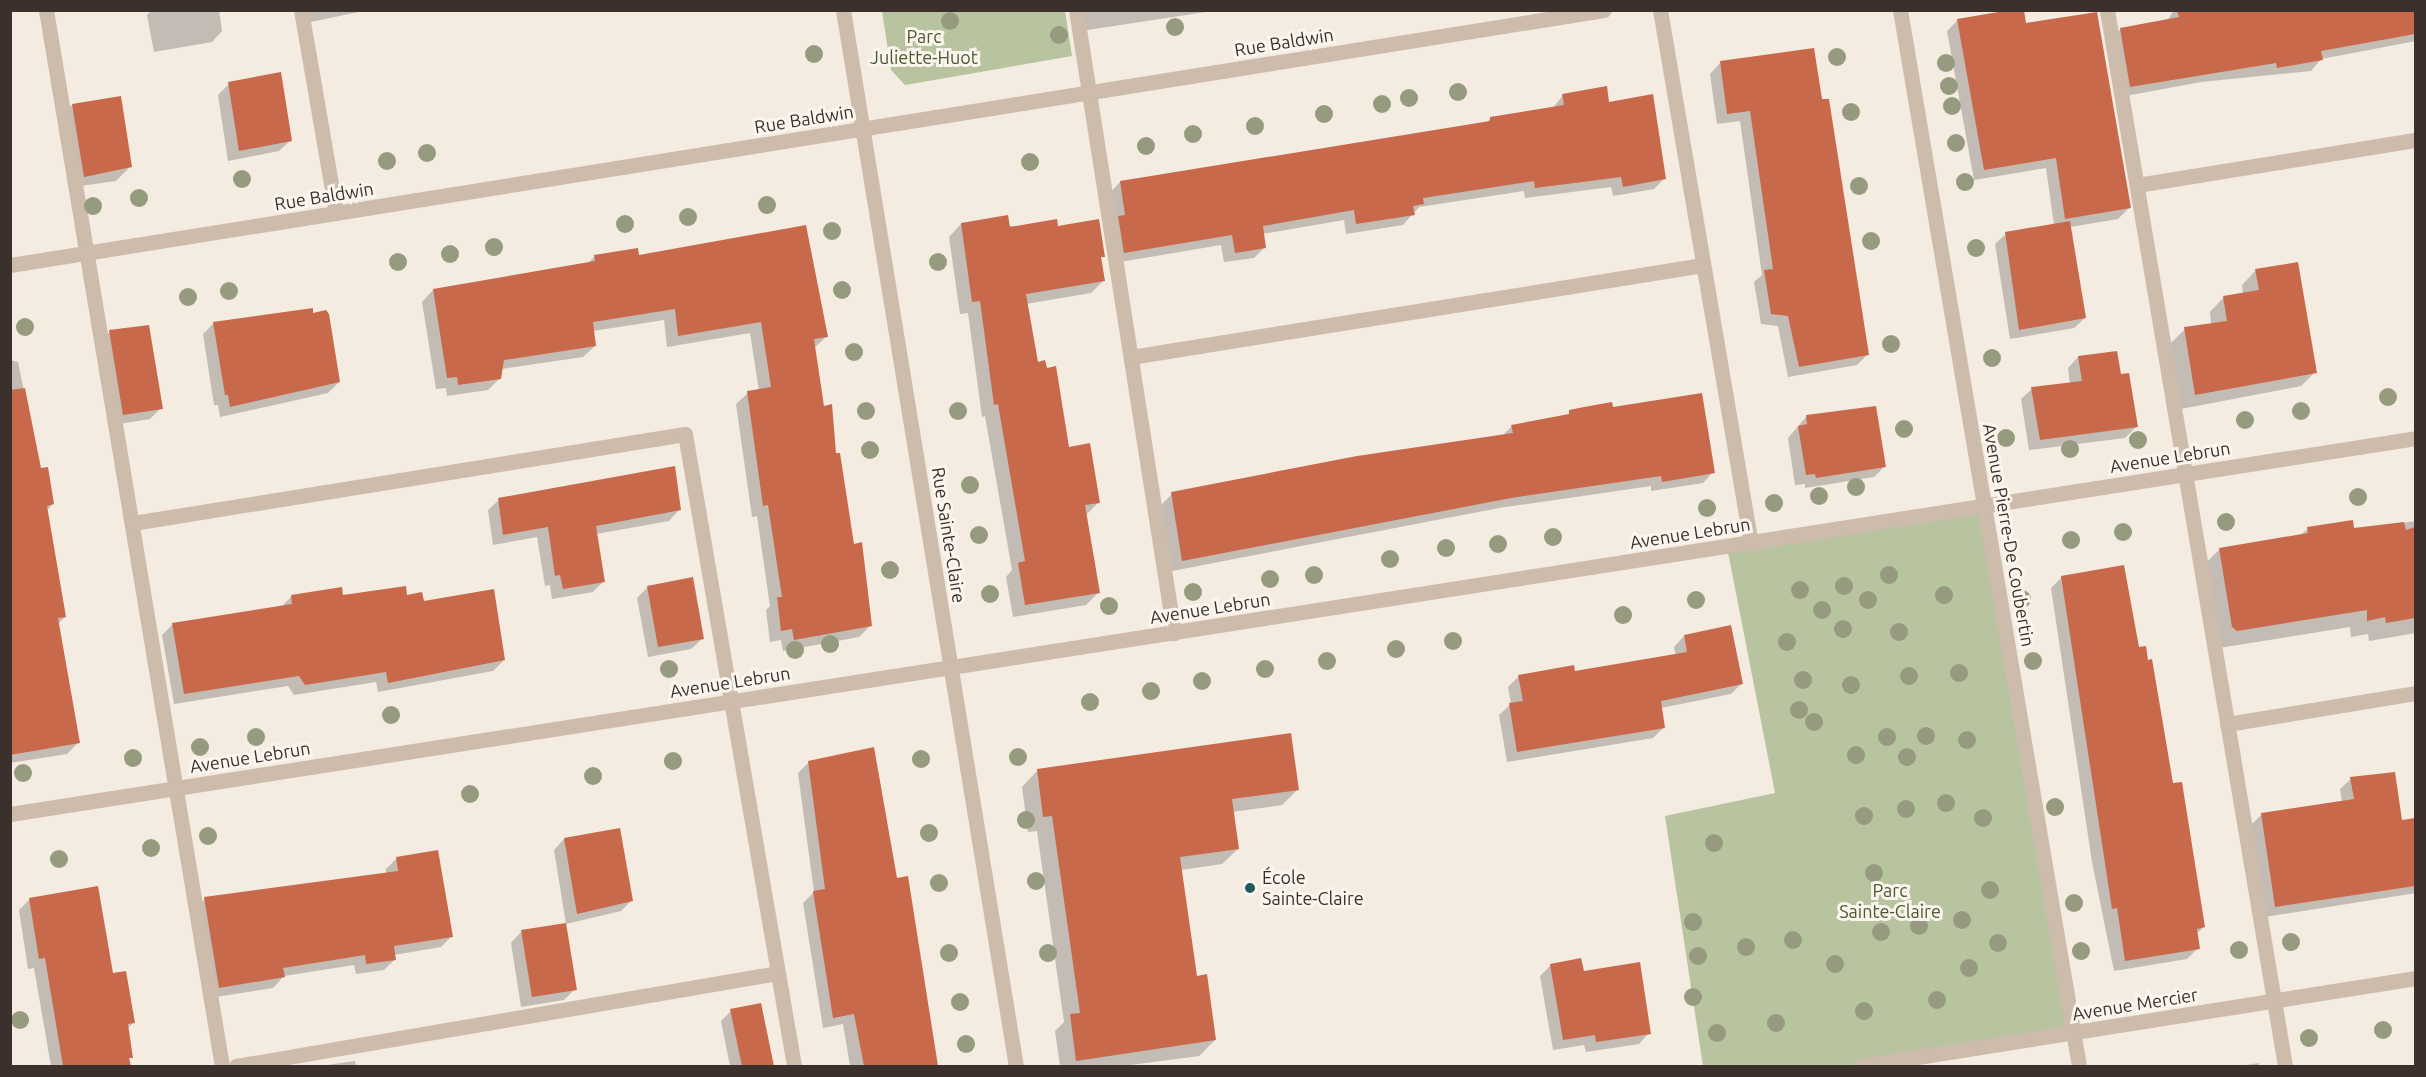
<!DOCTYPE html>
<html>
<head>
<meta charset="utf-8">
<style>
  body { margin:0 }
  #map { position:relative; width:2426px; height:1077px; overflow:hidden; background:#f4ebe1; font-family:Ubuntu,sans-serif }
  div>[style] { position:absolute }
  .green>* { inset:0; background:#b8c4a0 }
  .shadow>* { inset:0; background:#0003 }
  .building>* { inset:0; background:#c8694b }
  .lane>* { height:15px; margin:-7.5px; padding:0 7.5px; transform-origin:7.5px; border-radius:7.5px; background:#cdbbac }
  .street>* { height:15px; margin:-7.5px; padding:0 7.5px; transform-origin:7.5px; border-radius:7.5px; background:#cdbbac }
  .trees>* { width:18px; height:18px; margin:-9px; border-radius:50%; background:#969b7f }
  .dots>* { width:16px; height:16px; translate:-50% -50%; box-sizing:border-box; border:3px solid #fbf5ee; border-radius:50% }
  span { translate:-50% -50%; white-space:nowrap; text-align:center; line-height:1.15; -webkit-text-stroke:6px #fbf5ee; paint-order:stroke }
  .park-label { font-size:18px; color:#4a5a2e }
  .street-label { font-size:18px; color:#3b302b }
  .poi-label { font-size:18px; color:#3b302b }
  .left { translate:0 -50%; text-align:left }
  .frame { position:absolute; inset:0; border:12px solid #3b302b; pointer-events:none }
</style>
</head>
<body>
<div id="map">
  <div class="green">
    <div style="clip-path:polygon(882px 11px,1065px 11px,1072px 56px,905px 85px,891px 70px)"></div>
    <div style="clip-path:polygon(1984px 508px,2073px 1034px,1854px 1066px,1703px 1066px,1665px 816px,1775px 793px,1727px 547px)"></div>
  </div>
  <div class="shadow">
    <div style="clip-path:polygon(152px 10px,219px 10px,222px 31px,212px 42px,154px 52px,147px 15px)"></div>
    <div style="clip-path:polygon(304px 10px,368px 10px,306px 23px)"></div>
    <div style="clip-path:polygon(1078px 10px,1219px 10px,1081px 31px)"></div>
    <div style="clip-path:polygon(2174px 10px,2416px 10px,2416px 41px,2321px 59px,2311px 71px,2201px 82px,2120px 97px,2110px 40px,2121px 29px,2167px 21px)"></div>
    <div style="clip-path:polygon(1957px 21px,2025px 24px,2129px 208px,2118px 219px,2070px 227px,2085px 318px,2074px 328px,2010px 339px,1995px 244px,2006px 234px,2054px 225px,2046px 168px,1974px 180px,1947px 31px)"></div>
    <div style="clip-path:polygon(1813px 49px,1867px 355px,1857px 365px,1788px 377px,1778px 326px,1761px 324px,1754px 282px,1762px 275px,1740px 121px,1717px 124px,1710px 74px,1720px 63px)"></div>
    <div style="clip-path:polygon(229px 84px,290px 141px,279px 151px,228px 161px,218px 95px)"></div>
    <div style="clip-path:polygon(1563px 95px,1607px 103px,1665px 178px,1654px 189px,1613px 196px,1611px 187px,1525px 198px,1524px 191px,1419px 207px,1403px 225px,1346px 234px,1344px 220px,1262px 234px,1265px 247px,1254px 258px,1224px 262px,1221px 245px,1114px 263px,1110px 193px,1120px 182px,1486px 123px,1490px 119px,1552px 109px)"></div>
    <div style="clip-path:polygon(72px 105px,130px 167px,116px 181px,73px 187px,62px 116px)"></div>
    <div style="clip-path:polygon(1098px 221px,1103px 281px,1091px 293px,1026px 304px,1036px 364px,1067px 449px,1099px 502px,1086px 515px,1098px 593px,1086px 605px,1013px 617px,1006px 577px,1012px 570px,985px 416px,982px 417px,968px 313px,960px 314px,949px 237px,961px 224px,1057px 228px)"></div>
    <div style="clip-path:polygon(638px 256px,826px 337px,814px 348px,823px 408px,870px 626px,859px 637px,783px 651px,781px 640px,770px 642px,766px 610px,770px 606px,757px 516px,752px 517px,736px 404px,748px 393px,759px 391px,750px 333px,667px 347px,664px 320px,593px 331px,595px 346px,583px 357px,501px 369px,500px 378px,488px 390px,447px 396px,446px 388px,436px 389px,422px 302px,433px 290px,587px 264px,594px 257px)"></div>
    <div style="clip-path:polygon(2256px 270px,2315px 372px,2301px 386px,2181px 409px,2171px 343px,2185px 329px,2211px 324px,2210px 312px,2224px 297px,2243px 294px,2242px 285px)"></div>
    <div style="clip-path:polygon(214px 323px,339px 382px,328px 393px,220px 417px,218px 405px,214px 405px,203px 334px)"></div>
    <div style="clip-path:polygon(110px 332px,161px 408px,150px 419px,113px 425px,99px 342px)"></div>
    <div style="clip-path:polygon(2078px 357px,2120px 375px,2136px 427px,2125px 438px,2029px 450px,2021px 399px,2032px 389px,2070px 384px,2068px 368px)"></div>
    <div style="clip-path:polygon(10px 360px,18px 362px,40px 470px,53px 504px,46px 511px,65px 617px,58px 624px,78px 743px,67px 754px,10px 763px)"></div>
    <div style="clip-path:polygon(1572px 410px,1713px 472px,1703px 483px,1651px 491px,1651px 486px,1499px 508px,1172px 571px,1161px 505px,1172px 494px,1502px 436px,1512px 426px,1567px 416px)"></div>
    <div style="clip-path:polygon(1806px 417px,1884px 467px,1874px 477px,1805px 488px,1805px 484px,1795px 485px,1788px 438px)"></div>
    <div style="clip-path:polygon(499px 500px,679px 510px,669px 521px,596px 534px,604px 581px,593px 592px,552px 599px,550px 585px,545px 586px,537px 537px,493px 545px,488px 510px)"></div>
    <div style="clip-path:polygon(2416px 521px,2416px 633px,2369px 641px,2368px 634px,2351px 637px,2350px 627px,2219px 648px,2203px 566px,2220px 549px,2300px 536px,2308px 528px,2353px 530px)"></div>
    <div style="clip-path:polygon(2062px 577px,2138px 649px,2204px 927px,2196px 934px,2198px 948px,2187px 959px,2114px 971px,2092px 862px,2051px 588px)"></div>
    <div style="clip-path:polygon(648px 587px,702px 639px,691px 649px,648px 657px,637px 598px)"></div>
    <div style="clip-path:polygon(291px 597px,406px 597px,422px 603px,504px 660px,493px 671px,378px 692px,376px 682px,294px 695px,288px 686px,174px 704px,162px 635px,173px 624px,281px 607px)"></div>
    <div style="clip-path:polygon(1684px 636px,1742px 683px,1731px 694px,1661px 708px,1664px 727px,1653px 738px,1507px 762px,1499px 715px,1511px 704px,1508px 687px,1519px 676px,1574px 672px,1676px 656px,1674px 647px)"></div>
    <div style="clip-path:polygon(1290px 735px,1298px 789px,1282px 805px,1232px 812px,1238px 849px,1222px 864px,1181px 870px,1196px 978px,1215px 1040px,1199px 1056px,1123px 1066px,1060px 1066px,1055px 1031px,1064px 1022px,1037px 831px,1028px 832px,1022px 787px,1037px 771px)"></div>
    <div style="clip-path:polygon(809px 762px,896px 880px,907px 878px,934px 1066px,850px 1066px,843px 1024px,823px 1028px,803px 903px,814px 892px,798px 773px)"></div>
    <div style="clip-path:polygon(2351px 779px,2401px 821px,2416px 819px,2416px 893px,2265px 917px,2251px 825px,2262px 814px,2342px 802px,2340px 789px)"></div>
    <div style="clip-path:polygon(564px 839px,631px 901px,621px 911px,566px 924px,554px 850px)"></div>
    <div style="clip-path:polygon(396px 859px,451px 937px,441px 947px,394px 955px,395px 959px,384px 970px,356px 974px,354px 965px,284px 976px,273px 988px,209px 998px,194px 910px,205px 899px,386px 874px,386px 869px)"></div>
    <div style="clip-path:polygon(30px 899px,112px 975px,133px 1023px,127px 1029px,129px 1066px,51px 1066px,34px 968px,28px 969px,19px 910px)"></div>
    <div style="clip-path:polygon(521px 932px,575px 989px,564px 1000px,521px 1007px,511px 943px)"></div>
    <div style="clip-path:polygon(1551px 965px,1583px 973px,1649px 1033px,1639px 1044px,1586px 1052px,1584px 1045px,1553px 1050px,1540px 976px)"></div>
    <div style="clip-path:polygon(759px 1005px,770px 1066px,730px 1066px,721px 1021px,731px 1011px)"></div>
    <div style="clip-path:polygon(355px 1061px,356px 1066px,320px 1066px)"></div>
    <div style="clip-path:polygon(2259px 1063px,2259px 1066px,2239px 1066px)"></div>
  </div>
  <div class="building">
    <div style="clip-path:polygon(2010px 10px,2024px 10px,2026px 23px,2097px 12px,2131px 208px,2065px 219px,2056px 158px,1984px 170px,1957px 19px)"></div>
    <div style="clip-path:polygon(2177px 10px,2415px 10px,2415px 34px,2321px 51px,2323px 60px,2277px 68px,2276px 63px,2130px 87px,2120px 28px,2179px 17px)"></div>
    <div style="clip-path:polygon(1814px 48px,1822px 99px,1829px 99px,1869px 355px,1799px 367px,1788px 316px,1771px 314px,1764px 270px,1773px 269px,1750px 111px,1727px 114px,1720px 61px)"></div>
    <div style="clip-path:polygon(281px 72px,292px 141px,239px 151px,228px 82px)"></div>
    <div style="clip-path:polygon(1607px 86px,1609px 102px,1653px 94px,1666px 179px,1623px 187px,1621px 177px,1535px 188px,1534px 181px,1423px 198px,1424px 204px,1413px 206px,1415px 215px,1356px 224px,1354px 210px,1263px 226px,1266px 248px,1235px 253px,1232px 235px,1124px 253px,1118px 216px,1125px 215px,1120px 181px,1490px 121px,1490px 117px,1564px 105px,1562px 94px)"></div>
    <div style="clip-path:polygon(121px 96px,132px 167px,84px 177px,72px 104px)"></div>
    <div style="clip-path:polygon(1008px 215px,1010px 227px,1057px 219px,1058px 226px,1099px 219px,1105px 257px,1101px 257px,1105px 281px,1026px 294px,1038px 362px,1045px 360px,1047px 368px,1056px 366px,1069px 447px,1090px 443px,1100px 503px,1085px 505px,1100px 593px,1025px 605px,1018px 563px,1025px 561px,998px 404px,994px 405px,980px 301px,972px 302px,961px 223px)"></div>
    <div style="clip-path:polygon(2070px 221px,2086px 318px,2019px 330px,2005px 232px)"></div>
    <div style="clip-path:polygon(806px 225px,828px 337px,814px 339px,824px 406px,832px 404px,836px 453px,840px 453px,854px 544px,862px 542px,872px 626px,794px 640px,792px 629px,781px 631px,777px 597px,782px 597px,768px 505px,763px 506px,747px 391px,771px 387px,761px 322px,678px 336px,675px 309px,593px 322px,596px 346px,504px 360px,501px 379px,458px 385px,457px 377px,447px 378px,433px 289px,595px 261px,594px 255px,638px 248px,639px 255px)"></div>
    <div style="clip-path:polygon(2298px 262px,2317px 373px,2195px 395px,2184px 327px,2227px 321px,2223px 296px,2259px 290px,2255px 269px)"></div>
    <div style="clip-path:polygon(313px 308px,313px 313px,326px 310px,329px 314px,340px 382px,230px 407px,228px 395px,225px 395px,213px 322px)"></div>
    <div style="clip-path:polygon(149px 325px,163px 409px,123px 415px,109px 330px)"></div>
    <div style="clip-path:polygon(2117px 351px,2121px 374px,2129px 373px,2138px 427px,2040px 440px,2031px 387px,2082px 381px,2078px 356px)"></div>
    <div style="clip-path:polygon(25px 388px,41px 468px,48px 467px,54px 504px,47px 506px,66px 617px,58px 618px,80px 743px,10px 755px,10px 390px)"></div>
    <div style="clip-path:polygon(1702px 393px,1715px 473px,1662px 482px,1661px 476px,1511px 498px,1182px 561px,1171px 492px,1357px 456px,1513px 433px,1511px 425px,1569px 414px,1569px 410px,1584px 407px,1612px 402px,1613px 407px)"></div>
    <div style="clip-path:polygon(1876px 406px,1886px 467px,1816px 478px,1815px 474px,1806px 475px,1798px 426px,1807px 424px,1806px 415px)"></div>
    <div style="clip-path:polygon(675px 466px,681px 510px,596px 526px,605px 582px,563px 589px,560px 575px,555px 576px,548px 527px,503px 535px,498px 498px)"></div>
    <div style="clip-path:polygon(2353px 520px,2354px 528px,2404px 522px,2406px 530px,2415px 527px,2415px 618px,2386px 623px,2385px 617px,2367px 621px,2367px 610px,2237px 631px,2232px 627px,2219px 548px,2308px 533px,2307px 527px)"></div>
    <div style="clip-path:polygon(2124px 565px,2139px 647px,2146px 646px,2148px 660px,2152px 659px,2173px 783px,2182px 782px,2205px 927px,2197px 929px,2200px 949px,2125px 961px,2117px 908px,2112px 909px,2061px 576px)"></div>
    <div style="clip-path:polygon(693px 577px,704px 639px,658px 647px,647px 586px)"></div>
    <div style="clip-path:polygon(406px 586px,407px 595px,422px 592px,424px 601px,494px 589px,505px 660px,388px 683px,386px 672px,305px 685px,299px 676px,184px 694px,172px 623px,292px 604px,291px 595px,342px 587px,343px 595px)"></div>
    <div style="clip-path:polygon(1731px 625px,1743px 684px,1661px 701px,1665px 728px,1517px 752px,1509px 703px,1523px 701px,1518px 675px,1574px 665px,1575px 671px,1687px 652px,1684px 635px)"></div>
    <div style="clip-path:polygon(1291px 733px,1299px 790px,1232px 799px,1239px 849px,1180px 857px,1197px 976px,1207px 974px,1216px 1040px,1076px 1061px,1070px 1014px,1080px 1013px,1052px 816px,1043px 817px,1037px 769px)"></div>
    <div style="clip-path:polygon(874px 747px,897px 878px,908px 876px,938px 1066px,864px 1066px,854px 1014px,833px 1018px,813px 891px,825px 889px,808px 761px)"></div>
    <div style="clip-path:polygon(2395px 772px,2402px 820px,2415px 818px,2415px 886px,2275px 907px,2261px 813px,2354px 799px,2350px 777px)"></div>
    <div style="clip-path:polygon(620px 828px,633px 901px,577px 914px,564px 838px)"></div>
    <div style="clip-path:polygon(438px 850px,453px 937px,394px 946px,396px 960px,366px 964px,365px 955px,283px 968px,285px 977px,219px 988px,204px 897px,398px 871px,396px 857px)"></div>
    <div style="clip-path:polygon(98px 886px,113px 973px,126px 971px,135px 1023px,128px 1024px,133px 1058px,129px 1058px,131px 1066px,63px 1066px,45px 958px,39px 959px,29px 898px)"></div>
    <div style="clip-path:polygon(566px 923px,577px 990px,532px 997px,521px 930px)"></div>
    <div style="clip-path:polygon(1581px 958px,1584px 971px,1640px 962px,1651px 1034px,1596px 1042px,1595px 1035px,1563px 1040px,1550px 964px)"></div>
    <div style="clip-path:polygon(761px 1003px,774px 1066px,742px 1066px,730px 1009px)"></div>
  </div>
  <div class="lane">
    <div style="left:46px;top:10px;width:1071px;rotate:80.54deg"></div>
    <div style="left:301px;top:10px;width:206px;rotate:80.2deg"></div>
    <div style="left:1076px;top:10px;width:631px;rotate:81.06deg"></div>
    <div style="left:1660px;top:10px;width:542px;rotate:80.33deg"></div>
    <div style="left:2107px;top:10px;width:1071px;rotate:80.43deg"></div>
    <div style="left:2137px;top:185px;width:283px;rotate:-9.2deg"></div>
    <div style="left:1131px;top:357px;width:579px;rotate:-9.14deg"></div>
    <div style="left:133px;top:523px;width:559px;rotate:-9.16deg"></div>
    <div style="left:685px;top:434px;width:641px;rotate:80.21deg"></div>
    <div style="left:2227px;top:724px;width:192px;rotate:-9.3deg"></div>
    <div style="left:236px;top:1066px;width:550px;rotate:-9.74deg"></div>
  </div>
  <div class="street">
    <div style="left:843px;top:10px;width:1070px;rotate:80.7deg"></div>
    <div style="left:1900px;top:10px;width:1071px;rotate:80.38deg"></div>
    <div style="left:10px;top:265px;width:1614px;rotate:-9.09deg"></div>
    <div style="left:10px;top:814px;width:2435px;rotate:-8.88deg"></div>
    <div style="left:1861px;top:1066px;width:562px;rotate:-9.01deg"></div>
  </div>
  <div class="trees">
    <div style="left:950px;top:21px"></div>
    <div style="left:1175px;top:27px"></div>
    <div style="left:1059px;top:35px"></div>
    <div style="left:814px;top:54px"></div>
    <div style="left:1837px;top:57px"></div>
    <div style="left:1946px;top:63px"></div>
    <div style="left:1949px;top:86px"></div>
    <div style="left:1458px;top:92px"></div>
    <div style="left:1409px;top:98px"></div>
    <div style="left:1382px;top:104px"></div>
    <div style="left:1952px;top:106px"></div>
    <div style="left:1851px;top:112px"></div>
    <div style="left:1324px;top:114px"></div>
    <div style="left:1255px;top:126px"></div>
    <div style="left:1193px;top:134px"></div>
    <div style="left:1956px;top:143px"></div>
    <div style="left:1146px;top:146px"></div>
    <div style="left:427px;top:153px"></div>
    <div style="left:387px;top:161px"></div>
    <div style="left:1030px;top:162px"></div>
    <div style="left:242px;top:179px"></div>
    <div style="left:1965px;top:182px"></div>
    <div style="left:1859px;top:186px"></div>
    <div style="left:139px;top:198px"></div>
    <div style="left:767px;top:205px"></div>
    <div style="left:93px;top:206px"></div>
    <div style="left:688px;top:217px"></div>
    <div style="left:625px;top:224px"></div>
    <div style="left:832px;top:231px"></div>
    <div style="left:1871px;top:241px"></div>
    <div style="left:494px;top:247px"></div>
    <div style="left:1976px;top:248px"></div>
    <div style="left:450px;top:254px"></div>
    <div style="left:398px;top:262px"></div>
    <div style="left:938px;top:262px"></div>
    <div style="left:842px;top:290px"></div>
    <div style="left:229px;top:291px"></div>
    <div style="left:188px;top:297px"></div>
    <div style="left:25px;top:327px"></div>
    <div style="left:1891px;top:344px"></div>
    <div style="left:854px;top:352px"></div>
    <div style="left:1992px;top:358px"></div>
    <div style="left:2388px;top:397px"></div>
    <div style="left:866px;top:411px"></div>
    <div style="left:958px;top:411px"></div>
    <div style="left:2301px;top:411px"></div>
    <div style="left:2245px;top:420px"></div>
    <div style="left:1904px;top:429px"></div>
    <div style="left:2006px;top:438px"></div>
    <div style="left:2138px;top:440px"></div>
    <div style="left:2070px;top:449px"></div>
    <div style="left:870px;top:450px"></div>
    <div style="left:970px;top:485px"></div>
    <div style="left:1856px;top:487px"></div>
    <div style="left:1819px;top:496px"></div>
    <div style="left:2358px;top:497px"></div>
    <div style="left:1774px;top:503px"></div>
    <div style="left:1707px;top:508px"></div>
    <div style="left:2226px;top:522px"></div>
    <div style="left:2123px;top:532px"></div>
    <div style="left:979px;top:535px"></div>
    <div style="left:1553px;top:537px"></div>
    <div style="left:2071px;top:540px"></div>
    <div style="left:1498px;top:544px"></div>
    <div style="left:1446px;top:548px"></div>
    <div style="left:1390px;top:559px"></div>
    <div style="left:890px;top:570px"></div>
    <div style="left:1314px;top:575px"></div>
    <div style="left:1889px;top:575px"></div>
    <div style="left:1270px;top:579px"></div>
    <div style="left:1844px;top:586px"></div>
    <div style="left:1800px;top:590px"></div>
    <div style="left:1193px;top:592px"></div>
    <div style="left:990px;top:594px"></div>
    <div style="left:1944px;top:595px"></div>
    <div style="left:2022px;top:599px"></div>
    <div style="left:1696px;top:600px"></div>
    <div style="left:1868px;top:600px"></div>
    <div style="left:1109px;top:606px"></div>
    <div style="left:1822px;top:610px"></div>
    <div style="left:1623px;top:615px"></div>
    <div style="left:1843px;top:629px"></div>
    <div style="left:1899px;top:632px"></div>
    <div style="left:1453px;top:641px"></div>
    <div style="left:1787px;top:642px"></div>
    <div style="left:830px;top:644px"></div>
    <div style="left:1396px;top:649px"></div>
    <div style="left:795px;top:650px"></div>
    <div style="left:1327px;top:661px"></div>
    <div style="left:2033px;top:661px"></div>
    <div style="left:669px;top:669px"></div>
    <div style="left:1265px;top:669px"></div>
    <div style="left:1959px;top:673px"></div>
    <div style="left:1909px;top:676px"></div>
    <div style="left:1803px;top:680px"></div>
    <div style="left:1202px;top:681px"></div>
    <div style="left:1851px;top:685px"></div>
    <div style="left:1151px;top:691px"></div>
    <div style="left:1090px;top:702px"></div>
    <div style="left:1799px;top:710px"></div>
    <div style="left:391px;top:715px"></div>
    <div style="left:1814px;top:722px"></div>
    <div style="left:1926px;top:736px"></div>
    <div style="left:256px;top:737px"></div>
    <div style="left:1887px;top:737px"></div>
    <div style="left:1967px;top:740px"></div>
    <div style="left:200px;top:747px"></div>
    <div style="left:1856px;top:755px"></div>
    <div style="left:1018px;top:757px"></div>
    <div style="left:1907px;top:757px"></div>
    <div style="left:133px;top:758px"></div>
    <div style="left:921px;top:759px"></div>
    <div style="left:673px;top:761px"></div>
    <div style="left:23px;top:773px"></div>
    <div style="left:593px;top:776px"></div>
    <div style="left:470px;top:794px"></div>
    <div style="left:1946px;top:803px"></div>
    <div style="left:2055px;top:807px"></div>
    <div style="left:1906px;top:809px"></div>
    <div style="left:1864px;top:816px"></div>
    <div style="left:1983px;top:818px"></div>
    <div style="left:1026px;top:820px"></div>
    <div style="left:929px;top:833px"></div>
    <div style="left:208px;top:836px"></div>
    <div style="left:1714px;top:843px"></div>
    <div style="left:151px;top:848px"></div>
    <div style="left:59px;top:859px"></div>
    <div style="left:1874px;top:873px"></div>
    <div style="left:1036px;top:881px"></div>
    <div style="left:939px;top:883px"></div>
    <div style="left:1990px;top:890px"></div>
    <div style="left:2074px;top:903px"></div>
    <div style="left:1962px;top:920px"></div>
    <div style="left:1693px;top:922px"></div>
    <div style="left:1919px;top:926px"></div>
    <div style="left:1881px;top:932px"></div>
    <div style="left:1793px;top:940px"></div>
    <div style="left:2291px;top:942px"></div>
    <div style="left:1998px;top:943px"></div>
    <div style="left:1746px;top:947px"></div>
    <div style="left:2239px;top:950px"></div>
    <div style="left:2081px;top:951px"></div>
    <div style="left:949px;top:953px"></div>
    <div style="left:1048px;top:953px"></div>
    <div style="left:1698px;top:956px"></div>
    <div style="left:1835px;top:964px"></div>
    <div style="left:1969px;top:968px"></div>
    <div style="left:1693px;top:997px"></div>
    <div style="left:1937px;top:1000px"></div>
    <div style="left:960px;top:1002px"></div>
    <div style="left:1864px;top:1011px"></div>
    <div style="left:20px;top:1020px"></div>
    <div style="left:1776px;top:1023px"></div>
    <div style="left:2383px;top:1030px"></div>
    <div style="left:1717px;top:1033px"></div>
    <div style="left:2309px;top:1038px"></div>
    <div style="left:966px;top:1044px"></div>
  </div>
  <div class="dots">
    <div style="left:1250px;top:888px;background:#1f5a5e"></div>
  </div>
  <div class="park-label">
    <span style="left:924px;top:47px">Parc<br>Juliette-Huot</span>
    <span style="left:1890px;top:901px">Parc<br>Sainte-Claire</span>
  </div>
  <div class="street-label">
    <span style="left:1284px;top:42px;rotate:-9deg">Rue Baldwin</span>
    <span style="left:804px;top:119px;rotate:-9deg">Rue Baldwin</span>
    <span style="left:324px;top:196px;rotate:-9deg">Rue Baldwin</span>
    <span style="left:2170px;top:457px;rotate:-9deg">Avenue Lebrun</span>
    <span style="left:1690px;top:533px;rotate:-9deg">Avenue Lebrun</span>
    <span style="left:949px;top:535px;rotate:81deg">Rue Sainte-Claire</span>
    <span style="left:2009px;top:535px;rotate:80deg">Avenue Pierre-De Coubertin</span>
    <span style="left:1210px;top:608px;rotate:-9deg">Avenue Lebrun</span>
    <span style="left:730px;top:682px;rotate:-9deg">Avenue Lebrun</span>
    <span style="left:250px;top:757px;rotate:-9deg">Avenue Lebrun</span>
    <span style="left:2135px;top:1004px;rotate:-9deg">Avenue Mercier</span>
  </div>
  <div class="poi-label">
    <span class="left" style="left:1262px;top:888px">École<br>Sainte-Claire</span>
  </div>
  <div class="frame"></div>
</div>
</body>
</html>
